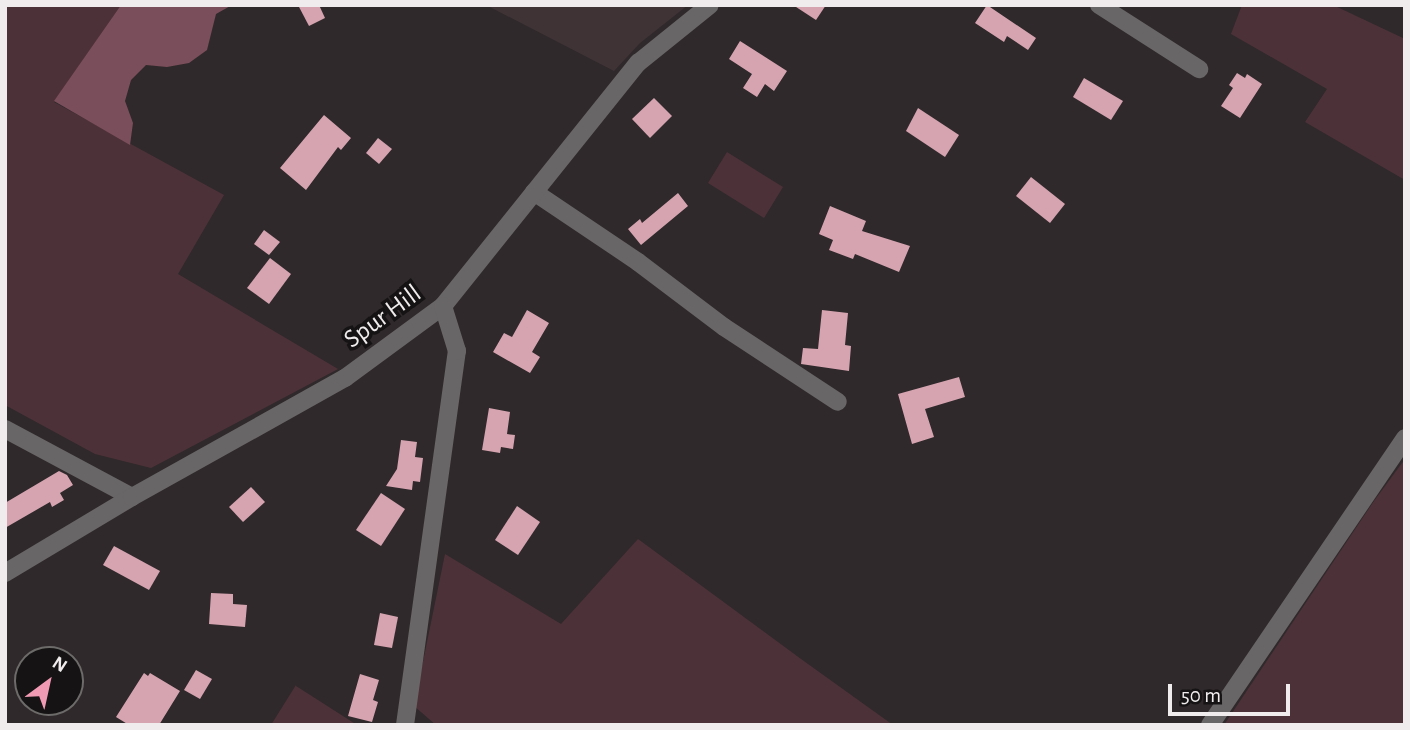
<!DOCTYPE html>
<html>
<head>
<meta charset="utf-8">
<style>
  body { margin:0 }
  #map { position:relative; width:1410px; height:730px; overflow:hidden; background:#2f292b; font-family:"Alegreya Sans",sans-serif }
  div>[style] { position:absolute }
  .built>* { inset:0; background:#3f3336 }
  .green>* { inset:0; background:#4d3139 }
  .forest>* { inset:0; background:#7b4e5b }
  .building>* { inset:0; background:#d6a4b1 }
  .minor>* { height:18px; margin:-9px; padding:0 9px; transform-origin:9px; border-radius:9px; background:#696667 }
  span { translate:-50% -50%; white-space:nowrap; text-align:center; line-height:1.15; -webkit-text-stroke:7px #151313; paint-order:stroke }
  .street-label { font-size:26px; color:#f0eced }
  .frame { position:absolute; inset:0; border:7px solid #f0eced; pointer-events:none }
  .north { position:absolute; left:14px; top:646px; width:70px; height:70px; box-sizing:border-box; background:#151313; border:2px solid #6d6a6a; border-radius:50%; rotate:33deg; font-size:19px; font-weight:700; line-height:28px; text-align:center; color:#f0eced }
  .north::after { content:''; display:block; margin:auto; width:24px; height:32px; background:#f19ab3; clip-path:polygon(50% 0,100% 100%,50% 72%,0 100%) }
  .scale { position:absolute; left:1168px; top:684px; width:122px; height:32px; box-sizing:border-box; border:4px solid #f0eced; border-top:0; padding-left:9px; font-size:21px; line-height:24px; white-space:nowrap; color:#f0eced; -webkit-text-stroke:5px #151313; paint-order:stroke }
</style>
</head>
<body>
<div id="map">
  <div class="built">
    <div style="clip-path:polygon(486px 5px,688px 5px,640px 43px,614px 71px)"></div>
  </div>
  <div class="green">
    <div style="clip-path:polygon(5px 5px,121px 5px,54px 102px,224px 195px,178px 274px,338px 369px,151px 468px,95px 454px,5px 405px)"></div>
    <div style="clip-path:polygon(1242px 5px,1333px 5px,1405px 39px,1405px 180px,1305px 122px,1327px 89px,1231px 34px)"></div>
    <div style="clip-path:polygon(727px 152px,783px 187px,764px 218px,708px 183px)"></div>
    <div style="clip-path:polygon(1405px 459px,1405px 725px,1224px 725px,1374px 501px)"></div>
    <div style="clip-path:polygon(638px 539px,801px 659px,893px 725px,436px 725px,414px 706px,445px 554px,561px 624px)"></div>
    <div style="clip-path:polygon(296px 685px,296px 686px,357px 725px,271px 725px)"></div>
  </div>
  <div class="forest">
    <div style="clip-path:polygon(121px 5px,232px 5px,216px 14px,207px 50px,189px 63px,167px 67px,146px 65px,131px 80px,125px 101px,133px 123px,130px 145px,54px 101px)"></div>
  </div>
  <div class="building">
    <div style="clip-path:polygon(298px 5px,319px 5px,325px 18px,309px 26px)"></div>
    <div style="clip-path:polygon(793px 5px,826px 5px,816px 20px)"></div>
    <div style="clip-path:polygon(987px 5px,1036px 38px,1028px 50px,1007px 36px,1004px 42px,975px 23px)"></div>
    <div style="clip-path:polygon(740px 41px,787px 71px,774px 91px,765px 84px,757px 97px,743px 88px,752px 74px,729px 59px)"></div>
    <div style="clip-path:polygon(1237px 73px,1245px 78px,1247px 74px,1262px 84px,1240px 118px,1221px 106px,1233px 88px,1229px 85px)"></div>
    <div style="clip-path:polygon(1084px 78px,1123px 101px,1111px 120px,1073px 97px)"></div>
    <div style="clip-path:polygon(654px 98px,672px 116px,650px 138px,632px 119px)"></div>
    <div style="clip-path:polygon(918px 108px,959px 135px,945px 157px,906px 131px)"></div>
    <div style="clip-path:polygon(324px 115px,351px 138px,341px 150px,338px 147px,306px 190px,280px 168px)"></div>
    <div style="clip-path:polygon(378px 138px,392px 149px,379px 164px,366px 153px)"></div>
    <div style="clip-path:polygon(1031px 177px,1065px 204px,1050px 223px,1016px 196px)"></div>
    <div style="clip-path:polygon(678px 193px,688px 206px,641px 245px,628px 229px,640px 219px,642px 223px)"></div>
    <div style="clip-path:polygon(830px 206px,866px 221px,862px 231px,910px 246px,899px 272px,855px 254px,853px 259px,829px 250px,833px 240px,819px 234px)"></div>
    <div style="clip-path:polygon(264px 230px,280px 242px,269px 255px,254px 244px)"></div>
    <div style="clip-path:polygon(270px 258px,291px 274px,269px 304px,247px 288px)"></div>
    <div style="clip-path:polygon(527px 310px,549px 323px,532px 352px,540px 357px,530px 373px,493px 352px,504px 333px,512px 337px)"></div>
    <div style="clip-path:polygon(822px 310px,848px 313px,845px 345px,851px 346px,849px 371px,801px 364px,803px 348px,818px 349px)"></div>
    <div style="clip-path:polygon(959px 377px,965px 397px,925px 409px,934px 437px,912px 444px,898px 394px)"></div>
    <div style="clip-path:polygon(489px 408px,510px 412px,507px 434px,515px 435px,513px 449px,501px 447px,500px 453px,482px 450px)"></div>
    <div style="clip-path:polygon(401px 440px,417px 442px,415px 457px,423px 458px,420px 482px,413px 481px,412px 490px,386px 486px,397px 469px)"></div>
    <div style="clip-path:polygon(59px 471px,67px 475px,73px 485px,60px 493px,64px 500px,52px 507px,50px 502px,5px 528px,5px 503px)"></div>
    <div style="clip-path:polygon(251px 487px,265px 502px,243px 522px,229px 507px)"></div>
    <div style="clip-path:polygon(381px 493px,405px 509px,381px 546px,356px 530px)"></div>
    <div style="clip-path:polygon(517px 506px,540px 522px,518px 555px,495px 540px)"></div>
    <div style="clip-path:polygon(114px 546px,160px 571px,149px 590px,103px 565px)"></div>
    <div style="clip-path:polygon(211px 593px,233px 594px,233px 604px,247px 605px,245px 627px,209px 624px)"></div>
    <div style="clip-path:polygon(380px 613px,398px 617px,392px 648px,374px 645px)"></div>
    <div style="clip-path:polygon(196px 670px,212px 679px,200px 699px,184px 690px)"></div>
    <div style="clip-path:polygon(144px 673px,148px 676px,150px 673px,180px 691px,159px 725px,129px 725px,116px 717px)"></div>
    <div style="clip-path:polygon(360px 674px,379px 680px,373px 700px,378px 702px,372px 722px,348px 716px)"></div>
  </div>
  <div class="minor">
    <div style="left:1099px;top:5px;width:119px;rotate:32.6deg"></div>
    <div style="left:534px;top:192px;width:125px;rotate:33.9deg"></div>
    <div style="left:638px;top:262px;width:108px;rotate:37.1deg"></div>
    <div style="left:724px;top:327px;width:136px;rotate:33.3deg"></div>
    <div style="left:5px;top:429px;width:144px;rotate:28.2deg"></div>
    <div style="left:5px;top:573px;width:148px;rotate:-30.9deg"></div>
    <div style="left:132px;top:497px;width:244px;rotate:-29.2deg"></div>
    <div style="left:345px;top:378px;width:122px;rotate:-36.3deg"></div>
    <div style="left:443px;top:306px;width:312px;rotate:-51.3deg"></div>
    <div style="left:638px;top:63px;width:92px;rotate:-38.9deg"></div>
    <div style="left:405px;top:725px;width:378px;rotate:-82.1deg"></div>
    <div style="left:457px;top:351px;width:47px;rotate:-107.3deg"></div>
    <div style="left:1210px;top:725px;width:347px;rotate:-55.8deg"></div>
  </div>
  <div class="street-label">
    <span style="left:383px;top:317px;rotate:-36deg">Spur Hill</span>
  </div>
  <div class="frame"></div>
  <div class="north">N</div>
  <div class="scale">50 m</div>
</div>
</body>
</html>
